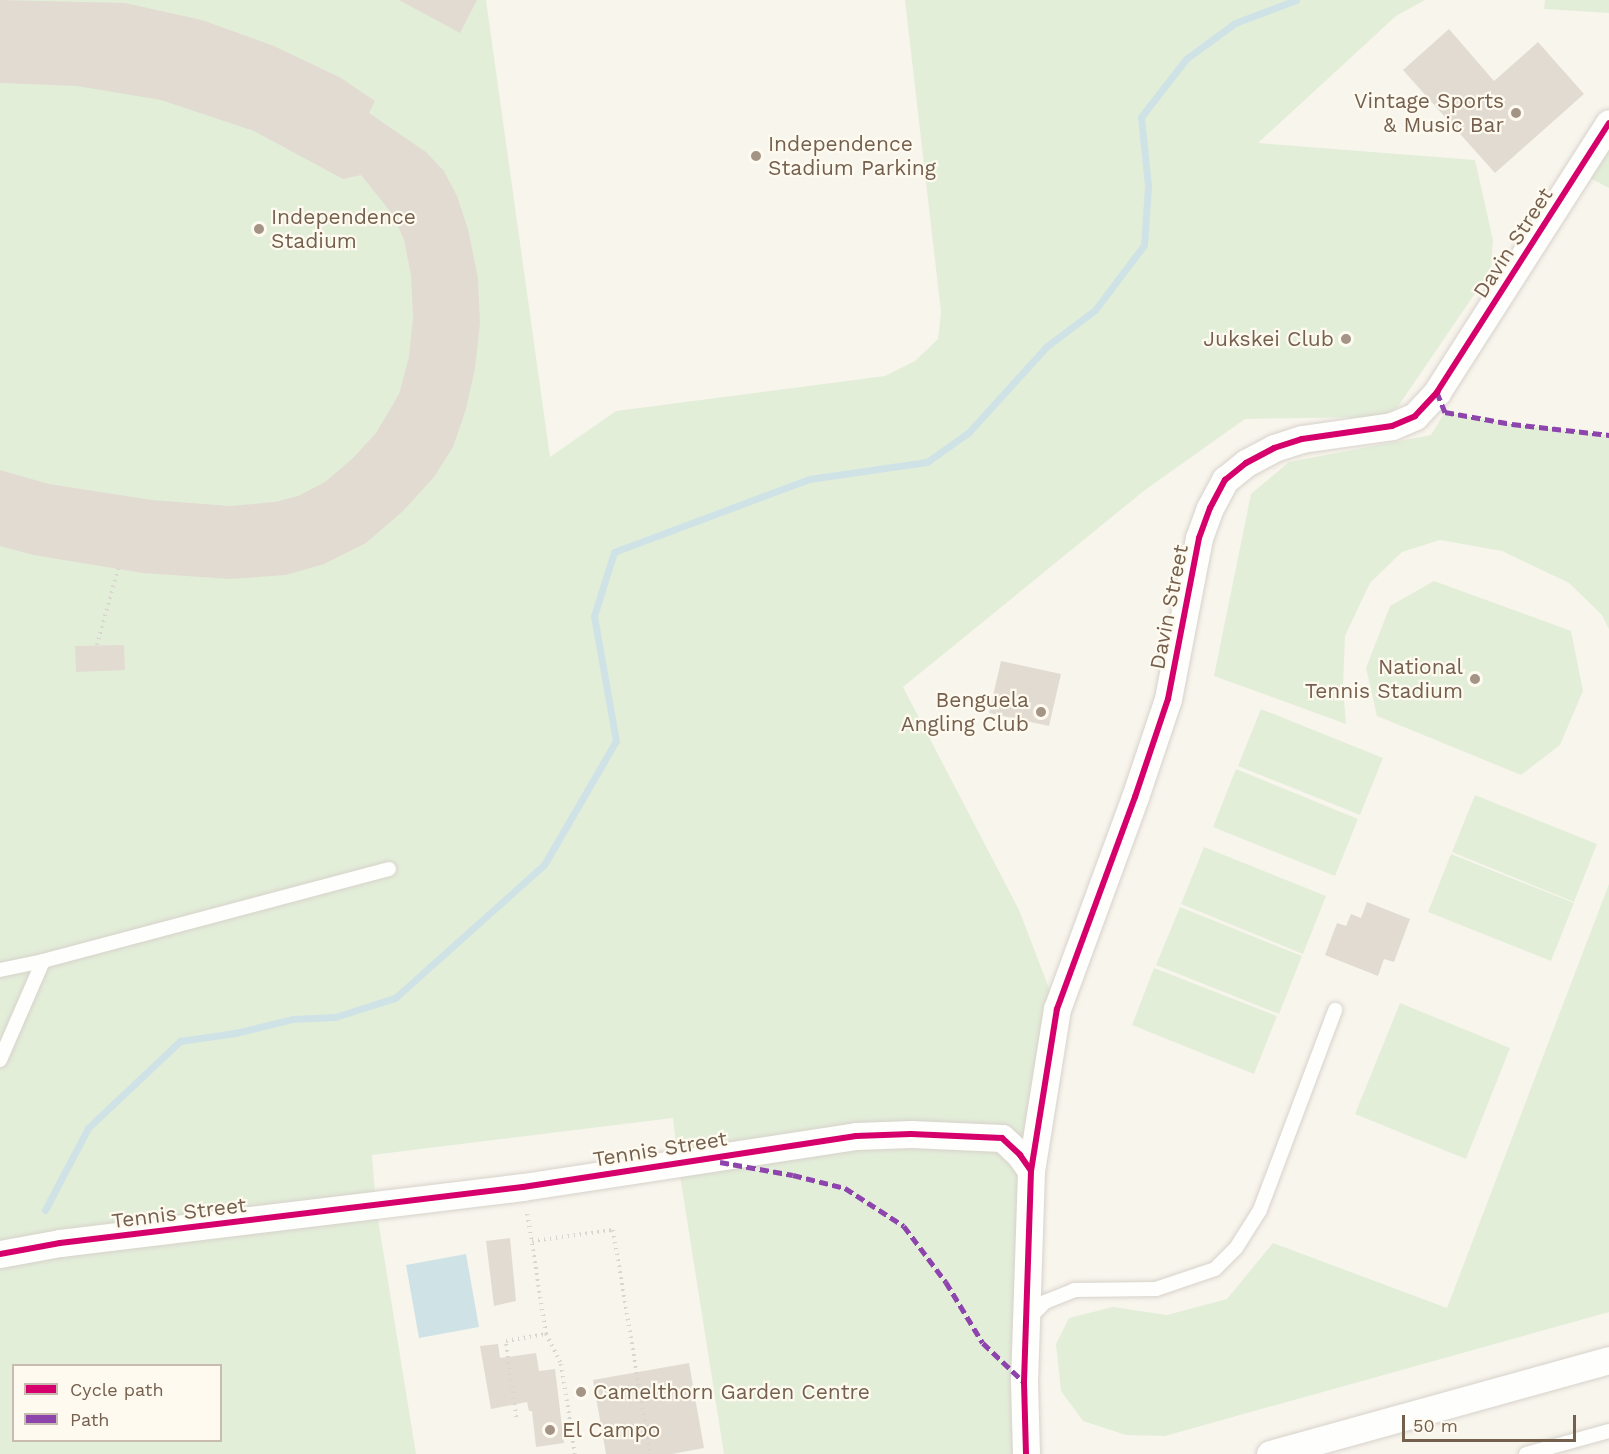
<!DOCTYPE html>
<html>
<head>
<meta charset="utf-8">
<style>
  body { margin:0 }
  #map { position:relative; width:1609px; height:1454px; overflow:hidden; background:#f8f5ed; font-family:"Work Sans",sans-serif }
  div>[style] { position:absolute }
  .green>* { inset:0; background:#e3eed9 }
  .water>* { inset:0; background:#cfe3e7 }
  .stream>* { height:7px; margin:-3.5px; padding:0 3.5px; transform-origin:3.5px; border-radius:3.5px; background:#cfe3e7 }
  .building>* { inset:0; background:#e2dbd2 }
  .path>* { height:4px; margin-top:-2px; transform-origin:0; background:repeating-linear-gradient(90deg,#dad5cf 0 1.5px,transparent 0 6px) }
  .roads { filter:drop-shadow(0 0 2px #d7d2cb) drop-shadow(0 0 2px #d7d2cb) }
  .service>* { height:14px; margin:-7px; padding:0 7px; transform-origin:7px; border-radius:7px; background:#fefefc }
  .minor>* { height:27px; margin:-13.5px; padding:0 13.5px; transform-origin:13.5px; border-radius:13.5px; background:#fefefc }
  .quiet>* { height:4.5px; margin-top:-2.25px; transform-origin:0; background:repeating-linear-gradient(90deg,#8e44ad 0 9px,transparent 0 13.5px) }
  .cycleway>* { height:6px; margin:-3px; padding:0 3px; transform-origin:3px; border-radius:3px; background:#d6006c }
  .dots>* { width:16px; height:16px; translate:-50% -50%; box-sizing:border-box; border:3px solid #fefaef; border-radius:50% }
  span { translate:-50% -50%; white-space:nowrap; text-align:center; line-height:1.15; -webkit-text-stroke:4.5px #fefaef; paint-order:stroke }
  .poi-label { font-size:21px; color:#75604e }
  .right { translate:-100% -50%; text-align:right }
  .left { translate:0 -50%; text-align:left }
  .street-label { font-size:21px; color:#75604e }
  .legend { position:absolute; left:12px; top:1364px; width:210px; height:78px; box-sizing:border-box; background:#fefaef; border:2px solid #c7bcaf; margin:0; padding:8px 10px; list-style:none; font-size:18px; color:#75604e }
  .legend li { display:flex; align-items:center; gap:12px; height:30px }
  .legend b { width:30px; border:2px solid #c7bcaf }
  .scale { position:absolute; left:1402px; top:1415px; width:174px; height:27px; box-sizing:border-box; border:3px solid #75604e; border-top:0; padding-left:8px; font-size:18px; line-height:21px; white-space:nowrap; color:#75604e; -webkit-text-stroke:4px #fefaef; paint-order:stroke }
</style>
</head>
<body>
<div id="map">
  <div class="green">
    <div style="clip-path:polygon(evenodd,0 0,486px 0,550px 457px,616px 411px,885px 376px,915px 361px,938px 339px,941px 312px,905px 0,1425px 0,1396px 16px,1258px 143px,1475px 160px,1493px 240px,1491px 270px,1397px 408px,1377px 417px,1245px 419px,1145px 490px,903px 687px,1019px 910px,1057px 1009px,1047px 1056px,1026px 1454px,724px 1454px,678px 1163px,673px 1118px,372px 1155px,376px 1207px,416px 1454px,0 1454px,0 0,14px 1366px,220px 1366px,220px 1440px,14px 1440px,14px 1366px)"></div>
    <div style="clip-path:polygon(1545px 0,1609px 0,1609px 13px,1544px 9px)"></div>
    <div style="clip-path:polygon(1609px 143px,1609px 188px,1588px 177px)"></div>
    <div style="clip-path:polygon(1445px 412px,1512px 424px,1609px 435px,1609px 629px,1602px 615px,1569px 583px,1502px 551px,1440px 540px,1402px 552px,1370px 583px,1345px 636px,1343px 687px,1346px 724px,1214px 676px,1251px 494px,1289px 462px,1431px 435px)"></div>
    <div style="clip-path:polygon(1434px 581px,1571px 631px,1583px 691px,1560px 745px,1521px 775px,1377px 716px,1366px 668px,1390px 606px)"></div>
    <div style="clip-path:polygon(1261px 709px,1383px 758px,1360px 815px,1238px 766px)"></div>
    <div style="clip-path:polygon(1236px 769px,1358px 819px,1335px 876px,1213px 827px)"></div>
    <div style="clip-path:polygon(1475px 795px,1597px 844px,1574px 902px,1452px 852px)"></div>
    <div style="clip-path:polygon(1204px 847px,1326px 896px,1303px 954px,1181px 904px)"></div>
    <div style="clip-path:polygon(1451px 854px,1574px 903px,1551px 961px,1428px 912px)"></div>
    <div style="clip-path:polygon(1609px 884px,1609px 1312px,1165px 1436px,1126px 1435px,1083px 1421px,1061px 1391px,1056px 1344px,1069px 1318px,1113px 1307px,1167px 1315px,1227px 1299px,1273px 1243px,1447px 1308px)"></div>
    <div style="clip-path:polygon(1180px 907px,1302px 956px,1279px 1014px,1156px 965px)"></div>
    <div style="clip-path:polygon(1154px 968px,1277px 1016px,1254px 1074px,1132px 1025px)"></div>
    <div style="clip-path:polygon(1400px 1003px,1510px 1048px,1466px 1159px,1355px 1114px)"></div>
  </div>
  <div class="water">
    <div style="clip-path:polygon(466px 1254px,479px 1327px,419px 1338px,406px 1265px)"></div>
  </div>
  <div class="stream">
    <div style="left:45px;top:1210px;width:93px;rotate:-62.3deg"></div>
    <div style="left:88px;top:1128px;width:127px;rotate:-43.4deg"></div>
    <div style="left:180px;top:1041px;width:56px;rotate:-8.3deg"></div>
    <div style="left:235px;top:1033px;width:60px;rotate:-13.6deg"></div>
    <div style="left:293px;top:1019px;width:42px;rotate:-2.7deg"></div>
    <div style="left:335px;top:1017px;width:63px;rotate:-17.6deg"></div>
    <div style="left:395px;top:998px;width:200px;rotate:-41.8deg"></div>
    <div style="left:544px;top:865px;width:143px;rotate:-59.9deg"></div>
    <div style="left:616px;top:741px;width:127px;rotate:-100deg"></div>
    <div style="left:594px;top:616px;width:67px;rotate:-72.6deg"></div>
    <div style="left:614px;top:552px;width:208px;rotate:-20.5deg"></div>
    <div style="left:809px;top:479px;width:119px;rotate:-8.2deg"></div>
    <div style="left:927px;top:462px;width:52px;rotate:-35.5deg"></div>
    <div style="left:969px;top:432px;width:115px;rotate:-47.8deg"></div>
    <div style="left:1046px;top:347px;width:61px;rotate:-37.1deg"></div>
    <div style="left:1095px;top:310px;width:81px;rotate:-53deg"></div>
    <div style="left:1144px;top:245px;width:59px;rotate:-86.1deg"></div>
    <div style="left:1148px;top:186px;width:69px;rotate:-95.8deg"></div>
    <div style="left:1141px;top:117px;width:73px;rotate:-52.2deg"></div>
    <div style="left:1186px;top:59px;width:61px;rotate:-36.3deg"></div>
    <div style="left:1235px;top:23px;width:65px;rotate:-20.7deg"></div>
  </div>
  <div class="building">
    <div style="clip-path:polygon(0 0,125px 3px,202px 20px,274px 46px,341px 78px,375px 101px,369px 113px,426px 152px,444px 171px,457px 196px,468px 229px,478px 278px,480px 323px,475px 368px,466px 409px,453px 447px,434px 477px,403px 511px,366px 543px,324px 564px,286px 575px,230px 579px,143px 573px,33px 555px,0 546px,0 470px,49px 484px,152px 500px,230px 506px,275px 502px,298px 496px,325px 482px,353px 458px,376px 433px,399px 394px,409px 357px,413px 317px,411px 275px,404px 240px,393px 215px,361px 175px,343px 179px,254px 131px,161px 100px,77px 86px,0 83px)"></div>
    <div style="clip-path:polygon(399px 0,477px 0,460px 33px)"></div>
    <div style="clip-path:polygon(1449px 29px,1494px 81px,1538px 42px,1584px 94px,1495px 173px,1403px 70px)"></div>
    <div style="clip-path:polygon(124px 645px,125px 670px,76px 672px,75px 646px)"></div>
    <div style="clip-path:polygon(1001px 661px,1061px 674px,1049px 726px,989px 713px)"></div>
    <div style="clip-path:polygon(1367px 902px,1410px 919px,1394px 962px,1384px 959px,1378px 976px,1325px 955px,1337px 923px,1346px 926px,1351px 914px,1361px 918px)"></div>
    <div style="clip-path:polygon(510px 1238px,516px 1301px,494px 1306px,486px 1241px)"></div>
    <div style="clip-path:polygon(498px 1344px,500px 1358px,536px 1353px,539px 1371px,555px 1369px,564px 1443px,536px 1447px,532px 1411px,529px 1411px,527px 1402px,491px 1409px,480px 1346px)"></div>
    <div style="clip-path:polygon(689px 1363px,704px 1448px,672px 1454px,606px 1454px,593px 1380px)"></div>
  </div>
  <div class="path">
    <div style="left:97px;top:645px;width:79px;rotate:-74.6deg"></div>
    <div style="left:532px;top:1241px;width:82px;rotate:-7.7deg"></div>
    <div style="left:613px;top:1230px;width:227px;rotate:80.6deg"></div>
    <div style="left:546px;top:1334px;width:34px;rotate:63deg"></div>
    <div style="left:561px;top:1364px;width:91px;rotate:81.2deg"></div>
    <div style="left:516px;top:1417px;width:77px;rotate:-97.5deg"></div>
    <div style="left:506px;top:1341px;width:41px;rotate:-9.9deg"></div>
    <div style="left:546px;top:1334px;width:124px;rotate:-98.8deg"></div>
  </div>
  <div class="roads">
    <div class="service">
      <div style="left:0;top:970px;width:44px;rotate:-11.8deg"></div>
      <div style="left:0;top:1060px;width:108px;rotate:-66.5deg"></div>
      <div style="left:43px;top:961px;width:358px;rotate:-14.9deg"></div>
      <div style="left:1029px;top:1318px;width:23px;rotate:-45deg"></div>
      <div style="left:1045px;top:1302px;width:31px;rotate:-22deg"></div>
      <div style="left:1074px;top:1290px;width:82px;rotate:-0.7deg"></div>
      <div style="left:1156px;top:1289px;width:62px;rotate:-18.7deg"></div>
      <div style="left:1215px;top:1269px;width:30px;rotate:-45deg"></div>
      <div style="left:1236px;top:1248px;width:45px;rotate:-57.7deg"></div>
      <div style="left:1260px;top:1210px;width:214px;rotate:-69.4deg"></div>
      <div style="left:1526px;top:1454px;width:86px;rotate:-15.5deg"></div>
    </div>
    <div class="minor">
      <div style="left:1031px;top:1171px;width:164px;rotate:-80.9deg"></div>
      <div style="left:1057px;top:1009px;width:226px;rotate:-69.8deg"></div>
      <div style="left:1135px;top:797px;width:103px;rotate:-71.4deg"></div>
      <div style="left:1168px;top:699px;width:164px;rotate:-79.1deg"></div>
      <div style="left:1199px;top:538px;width:32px;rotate:-70deg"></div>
      <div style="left:1210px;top:508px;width:32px;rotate:-62deg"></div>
      <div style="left:1225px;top:480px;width:27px;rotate:-39deg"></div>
      <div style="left:1246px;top:463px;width:32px;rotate:-28deg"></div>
      <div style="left:1274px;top:448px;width:29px;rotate:-18deg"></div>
      <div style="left:1302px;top:439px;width:91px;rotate:-8.2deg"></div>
      <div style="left:1392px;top:426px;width:25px;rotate:-23deg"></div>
      <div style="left:1415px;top:416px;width:33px;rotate:-47deg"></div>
      <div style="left:1437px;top:392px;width:319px;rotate:-57.4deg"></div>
      <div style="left:0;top:1254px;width:61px;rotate:-10.4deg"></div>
      <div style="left:60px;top:1243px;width:466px;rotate:-6.9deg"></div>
      <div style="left:523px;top:1187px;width:337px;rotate:-8.7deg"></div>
      <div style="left:856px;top:1136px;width:55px;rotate:-2.1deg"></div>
      <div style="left:911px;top:1134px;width:91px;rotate:2.5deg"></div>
      <div style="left:1002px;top:1138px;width:25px;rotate:43deg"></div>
      <div style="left:1020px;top:1155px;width:19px;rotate:55deg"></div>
      <div style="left:1031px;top:1171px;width:211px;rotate:91.9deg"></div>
      <div style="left:1024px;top:1382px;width:72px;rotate:88.4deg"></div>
      <div style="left:1270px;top:1454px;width:352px;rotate:-15.5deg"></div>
    </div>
  </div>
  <div class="quiet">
    <div style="left:1437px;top:392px;width:22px;rotate:68deg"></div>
    <div style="left:1445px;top:412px;width:68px;rotate:10.2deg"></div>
    <div style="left:1512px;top:424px;width:98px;rotate:6.5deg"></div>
    <div style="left:720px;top:1162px;width:74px;rotate:10.1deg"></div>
    <div style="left:793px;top:1175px;width:54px;rotate:14deg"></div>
    <div style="left:845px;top:1188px;width:70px;rotate:32.8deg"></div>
    <div style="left:904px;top:1226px;width:70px;rotate:53.1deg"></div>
    <div style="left:946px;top:1282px;width:71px;rotate:58.8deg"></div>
    <div style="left:983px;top:1343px;width:57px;rotate:43.6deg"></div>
  </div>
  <div class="cycleway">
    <div style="left:1031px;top:1171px;width:164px;rotate:-80.9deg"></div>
    <div style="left:1057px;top:1009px;width:226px;rotate:-69.8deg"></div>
    <div style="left:1135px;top:797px;width:103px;rotate:-71.4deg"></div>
    <div style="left:1168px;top:699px;width:164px;rotate:-79.1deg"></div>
    <div style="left:1199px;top:538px;width:32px;rotate:-70deg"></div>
    <div style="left:1210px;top:508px;width:32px;rotate:-62deg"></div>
    <div style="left:1225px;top:480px;width:27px;rotate:-39deg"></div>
    <div style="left:1246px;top:463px;width:32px;rotate:-28deg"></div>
    <div style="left:1274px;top:448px;width:29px;rotate:-18deg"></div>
    <div style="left:1302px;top:439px;width:91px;rotate:-8.2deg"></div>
    <div style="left:1392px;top:426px;width:25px;rotate:-23deg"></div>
    <div style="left:1415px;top:416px;width:33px;rotate:-47deg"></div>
    <div style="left:1437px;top:392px;width:319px;rotate:-57.4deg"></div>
    <div style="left:0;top:1254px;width:61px;rotate:-10.4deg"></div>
    <div style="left:60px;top:1243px;width:466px;rotate:-6.9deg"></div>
    <div style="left:523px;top:1187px;width:337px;rotate:-8.7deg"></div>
    <div style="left:856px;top:1136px;width:55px;rotate:-2.1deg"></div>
    <div style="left:911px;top:1134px;width:91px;rotate:2.5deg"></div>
    <div style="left:1002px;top:1138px;width:25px;rotate:43deg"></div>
    <div style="left:1020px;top:1155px;width:19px;rotate:55deg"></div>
    <div style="left:1031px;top:1171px;width:211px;rotate:91.9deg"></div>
    <div style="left:1024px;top:1382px;width:72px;rotate:88.4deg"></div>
  </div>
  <div class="dots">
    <div style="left:1516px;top:113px;background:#a39486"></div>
    <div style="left:756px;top:156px;background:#a39486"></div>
    <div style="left:259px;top:229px;background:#a39486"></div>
    <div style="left:1346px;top:339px;background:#a39486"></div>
    <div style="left:1475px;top:679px;background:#a39486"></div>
    <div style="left:1041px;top:712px;background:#a39486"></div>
    <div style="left:581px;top:1392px;background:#a39486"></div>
    <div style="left:550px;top:1430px;background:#a39486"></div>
  </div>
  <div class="poi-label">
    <span class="right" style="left:1504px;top:113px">Vintage Sports<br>&amp; Music Bar</span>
    <span class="left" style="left:768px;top:156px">Independence<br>Stadium Parking</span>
    <span class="left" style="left:271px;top:229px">Independence<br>Stadium</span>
    <span class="right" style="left:1334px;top:339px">Jukskei Club</span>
    <span class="right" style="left:1463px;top:679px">National<br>Tennis Stadium</span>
    <span class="right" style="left:1029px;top:712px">Benguela<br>Angling Club</span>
    <span class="left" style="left:593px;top:1392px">Camelthorn Garden Centre</span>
    <span class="left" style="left:562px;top:1430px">El Campo</span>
  </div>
  <div class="street-label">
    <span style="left:1513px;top:243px;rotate:-57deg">Davin Street</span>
    <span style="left:1169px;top:607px;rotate:-79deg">Davin Street</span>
    <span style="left:660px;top:1149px;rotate:-9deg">Tennis Street</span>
    <span style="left:179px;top:1213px;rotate:-7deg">Tennis Street</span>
  </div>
  <ul class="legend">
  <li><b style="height:8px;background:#d6006c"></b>Cycle path</li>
  <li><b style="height:8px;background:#8e44ad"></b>Path</li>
  </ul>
  <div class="scale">50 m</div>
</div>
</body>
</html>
